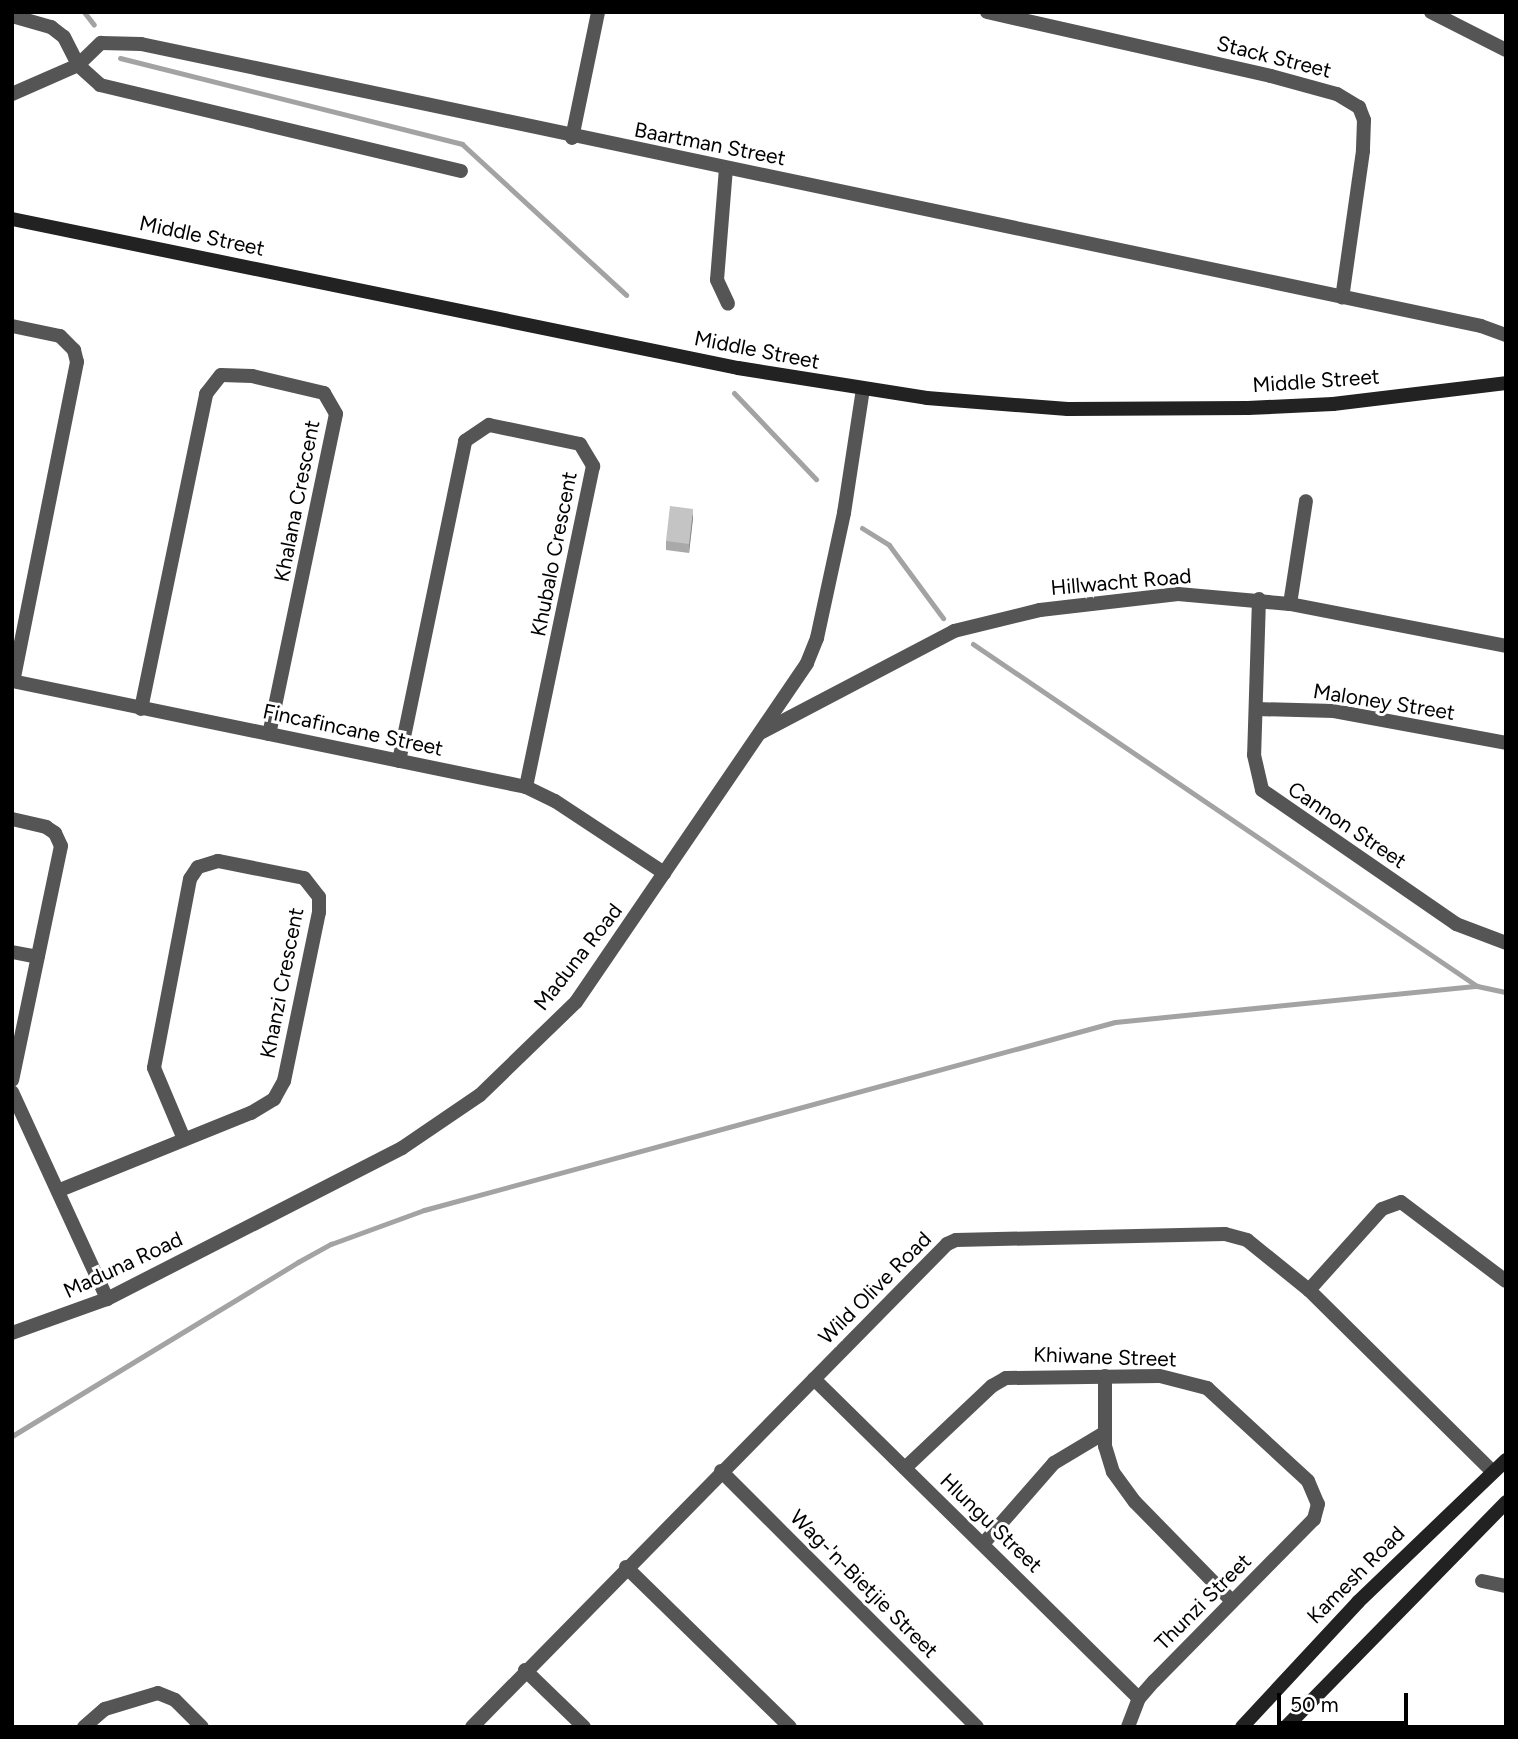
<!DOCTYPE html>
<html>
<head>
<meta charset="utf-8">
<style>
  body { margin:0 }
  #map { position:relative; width:1518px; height:1739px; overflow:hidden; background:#fff; font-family:Figtree,sans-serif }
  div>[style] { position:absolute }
  .stream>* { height:5px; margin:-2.5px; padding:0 2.5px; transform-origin:2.5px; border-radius:2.5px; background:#a3a3a3 }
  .minor>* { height:14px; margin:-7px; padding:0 7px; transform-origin:7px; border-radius:7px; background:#555 }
  .tertiary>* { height:14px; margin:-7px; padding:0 7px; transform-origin:7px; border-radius:7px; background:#555 }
  .secondary>* { height:14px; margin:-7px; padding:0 7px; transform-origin:7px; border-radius:7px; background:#222 }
  .wall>* { inset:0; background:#a9a9a9 }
  .shaded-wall>* { inset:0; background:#898989 }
  .building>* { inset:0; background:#c4c4c4 }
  span { translate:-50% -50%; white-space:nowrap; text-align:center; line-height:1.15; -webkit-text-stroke:6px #fff; paint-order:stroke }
  .street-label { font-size:21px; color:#000 }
  .frame { position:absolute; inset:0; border:14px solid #000; pointer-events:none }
  .scale { position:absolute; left:1277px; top:1693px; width:131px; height:32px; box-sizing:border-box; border:4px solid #000; border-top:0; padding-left:9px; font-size:21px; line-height:24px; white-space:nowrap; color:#000; -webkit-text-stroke:5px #fff; paint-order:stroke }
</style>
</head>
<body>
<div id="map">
  <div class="stream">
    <div style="left:84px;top:12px;width:16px;rotate:52deg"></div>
    <div style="left:120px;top:58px;width:353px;rotate:14.1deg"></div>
    <div style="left:462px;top:144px;width:223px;rotate:42.6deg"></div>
    <div style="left:734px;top:393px;width:119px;rotate:46.4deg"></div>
    <div style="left:862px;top:528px;width:32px;rotate:32deg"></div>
    <div style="left:889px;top:545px;width:91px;rotate:53.5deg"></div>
    <div style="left:973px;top:644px;width:609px;rotate:34.16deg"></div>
    <div style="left:12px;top:1436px;width:335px;rotate:-31.3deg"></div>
    <div style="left:298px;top:1262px;width:38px;rotate:-29deg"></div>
    <div style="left:331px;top:1244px;width:99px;rotate:-20.1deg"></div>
    <div style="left:424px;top:1210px;width:716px;rotate:-15.22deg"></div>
    <div style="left:1115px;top:1022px;width:364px;rotate:-5.7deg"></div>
    <div style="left:1477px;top:986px;width:30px;rotate:12deg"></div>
  </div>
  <div class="minor">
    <div style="left:987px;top:12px;width:291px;rotate:12.7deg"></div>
    <div style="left:1271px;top:76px;width:68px;rotate:15.3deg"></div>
    <div style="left:1337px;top:94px;width:26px;rotate:31deg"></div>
    <div style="left:1359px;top:107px;width:14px;rotate:69deg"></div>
    <div style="left:1364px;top:120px;width:31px;rotate:92deg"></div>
    <div style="left:1363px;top:151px;width:148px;rotate:98.1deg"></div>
    <div style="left:1431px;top:12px;width:84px;rotate:26.9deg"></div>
    <div style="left:12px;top:16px;width:41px;rotate:15.8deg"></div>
    <div style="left:51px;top:27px;width:16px;rotate:38deg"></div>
    <div style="left:64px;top:37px;width:31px;rotate:63deg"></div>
    <div style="left:78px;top:65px;width:30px;rotate:42deg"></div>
    <div style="left:100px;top:85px;width:371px;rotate:13.4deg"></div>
    <div style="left:12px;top:94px;width:72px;rotate:-23.7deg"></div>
    <div style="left:78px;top:65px;width:32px;rotate:-44deg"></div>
    <div style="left:101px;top:43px;width:40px;rotate:1.4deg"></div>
    <div style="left:141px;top:44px;width:1369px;rotate:11.88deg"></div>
    <div style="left:1481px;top:326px;width:27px;rotate:20deg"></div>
    <div style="left:572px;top:138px;width:129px;rotate:-78.3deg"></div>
    <div style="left:726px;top:168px;width:112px;rotate:94.6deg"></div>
    <div style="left:717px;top:280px;width:26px;rotate:65deg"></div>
    <div style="left:12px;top:326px;width:49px;rotate:11.8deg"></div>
    <div style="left:60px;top:336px;width:20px;rotate:45deg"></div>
    <div style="left:74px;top:350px;width:12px;rotate:76deg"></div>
    <div style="left:77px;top:362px;width:325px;rotate:101.3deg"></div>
    <div style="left:1259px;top:599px;width:156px;rotate:91.8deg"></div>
    <div style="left:1254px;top:755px;width:36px;rotate:77deg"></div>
    <div style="left:1262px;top:790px;width:236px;rotate:34.6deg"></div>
    <div style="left:1456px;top:924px;width:53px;rotate:20.8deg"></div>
    <div style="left:1290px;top:604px;width:104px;rotate:-81.2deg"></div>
    <div style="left:12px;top:681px;width:525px;rotate:11.65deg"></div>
    <div style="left:526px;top:787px;width:32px;rotate:26deg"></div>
    <div style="left:555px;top:801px;width:131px;rotate:33.4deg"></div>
    <div style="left:141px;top:709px;width:322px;rotate:-78.3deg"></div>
    <div style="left:206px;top:394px;width:24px;rotate:-52deg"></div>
    <div style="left:221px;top:375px;width:31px;rotate:2deg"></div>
    <div style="left:252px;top:376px;width:74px;rotate:13.3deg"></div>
    <div style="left:324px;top:393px;width:24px;rotate:60deg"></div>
    <div style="left:336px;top:414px;width:327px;rotate:101.8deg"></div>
    <div style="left:1256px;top:709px;width:78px;rotate:1.5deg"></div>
    <div style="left:1334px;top:711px;width:175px;rotate:10.5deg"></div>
    <div style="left:762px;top:732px;width:217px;rotate:-27.7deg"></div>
    <div style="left:954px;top:631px;width:89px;rotate:-13.7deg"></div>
    <div style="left:1040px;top:610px;width:139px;rotate:-6.6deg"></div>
    <div style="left:1178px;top:594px;width:112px;rotate:5.1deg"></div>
    <div style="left:1290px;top:604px;width:220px;rotate:11deg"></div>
    <div style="left:399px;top:761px;width:327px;rotate:-78.3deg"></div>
    <div style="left:465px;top:441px;width:29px;rotate:-34deg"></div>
    <div style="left:489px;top:425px;width:93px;rotate:11.8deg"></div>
    <div style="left:580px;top:444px;width:26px;rotate:59deg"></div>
    <div style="left:593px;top:466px;width:328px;rotate:101.8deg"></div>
    <div style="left:12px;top:819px;width:35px;rotate:13deg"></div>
    <div style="left:46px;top:827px;width:11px;rotate:34deg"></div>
    <div style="left:55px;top:833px;width:14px;rotate:65deg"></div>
    <div style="left:61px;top:846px;width:239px;rotate:101.8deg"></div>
    <div style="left:12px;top:952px;width:26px;rotate:11deg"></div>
    <div style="left:12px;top:1092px;width:228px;rotate:65.3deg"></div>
    <div style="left:60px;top:1190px;width:206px;rotate:-22deg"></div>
    <div style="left:251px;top:1113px;width:27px;rotate:-31deg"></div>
    <div style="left:274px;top:1099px;width:21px;rotate:-61deg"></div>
    <div style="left:284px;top:1081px;width:173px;rotate:-78.3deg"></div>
    <div style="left:319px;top:912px;width:15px;rotate:-90deg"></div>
    <div style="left:319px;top:897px;width:24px;rotate:-128deg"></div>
    <div style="left:304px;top:878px;width:88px;rotate:-168.8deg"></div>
    <div style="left:218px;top:861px;width:21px;rotate:163deg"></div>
    <div style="left:198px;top:867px;width:14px;rotate:124deg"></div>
    <div style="left:190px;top:879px;width:192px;rotate:100.8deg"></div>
    <div style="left:154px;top:1068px;width:77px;rotate:67.1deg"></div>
    <div style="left:1309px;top:1290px;width:109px;rotate:-48deg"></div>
    <div style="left:1382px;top:1209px;width:20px;rotate:-20deg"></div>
    <div style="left:1401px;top:1202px;width:131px;rotate:37deg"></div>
    <div style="left:1105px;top:1376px;width:70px;rotate:90deg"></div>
    <div style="left:1105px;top:1446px;width:27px;rotate:73deg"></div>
    <div style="left:1113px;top:1472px;width:37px;rotate:54deg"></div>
    <div style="left:1135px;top:1502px;width:139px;rotate:45.6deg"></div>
    <div style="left:814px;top:1379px;width:455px;rotate:44.5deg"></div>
    <div style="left:905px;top:1468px;width:120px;rotate:-43.3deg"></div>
    <div style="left:992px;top:1386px;width:16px;rotate:-30deg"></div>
    <div style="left:1006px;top:1378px;width:154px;rotate:-0.7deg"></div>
    <div style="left:1160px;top:1376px;width:49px;rotate:14.3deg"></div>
    <div style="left:1207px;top:1388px;width:137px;rotate:42.6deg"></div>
    <div style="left:1308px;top:1481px;width:25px;rotate:67deg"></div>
    <div style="left:1318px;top:1504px;width:16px;rotate:105deg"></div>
    <div style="left:1314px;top:1519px;width:228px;rotate:134.6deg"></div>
    <div style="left:1154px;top:1681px;width:23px;rotate:131deg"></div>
    <div style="left:1139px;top:1698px;width:31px;rotate:111deg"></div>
    <div style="left:721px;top:1471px;width:362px;rotate:45deg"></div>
    <div style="left:983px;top:1544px;width:108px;rotate:-48.8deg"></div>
    <div style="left:1054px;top:1463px;width:58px;rotate:-31deg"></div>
    <div style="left:626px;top:1567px;width:229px;rotate:44.3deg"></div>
    <div style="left:1482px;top:1581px;width:25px;rotate:12deg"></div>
    <div style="left:525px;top:1670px;width:82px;rotate:44deg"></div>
    <div style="left:84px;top:1727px;width:28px;rotate:-41deg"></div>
    <div style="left:105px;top:1709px;width:55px;rotate:-16.8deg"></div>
    <div style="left:158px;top:1693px;width:18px;rotate:22deg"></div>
    <div style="left:175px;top:1700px;width:38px;rotate:45deg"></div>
    <div style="left:472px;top:1727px;width:677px;rotate:-45.48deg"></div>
    <div style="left:947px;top:1244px;width:10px;rotate:-24deg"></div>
    <div style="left:956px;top:1240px;width:269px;rotate:-1.3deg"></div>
    <div style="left:1225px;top:1234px;width:23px;rotate:15deg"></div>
    <div style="left:1247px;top:1240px;width:80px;rotate:38.9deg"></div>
    <div style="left:1309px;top:1290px;width:257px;rotate:44.7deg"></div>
  </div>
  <div class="tertiary">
    <div style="left:12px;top:1333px;width:101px;rotate:-19.7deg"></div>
    <div style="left:107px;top:1299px;width:331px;rotate:-27.1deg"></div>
    <div style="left:402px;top:1148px;width:94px;rotate:-34.2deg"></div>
    <div style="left:480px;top:1095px;width:134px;rotate:-44.1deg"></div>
    <div style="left:576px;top:1002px;width:410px;rotate:-55.7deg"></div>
    <div style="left:807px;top:663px;width:27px;rotate:-68deg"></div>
    <div style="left:817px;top:638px;width:128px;rotate:-77.8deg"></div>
    <div style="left:844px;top:513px;width:125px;rotate:-81.3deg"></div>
  </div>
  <div class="secondary">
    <div style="left:12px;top:219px;width:741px;rotate:11.6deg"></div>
    <div style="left:738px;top:368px;width:191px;rotate:9deg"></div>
    <div style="left:927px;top:398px;width:141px;rotate:4.5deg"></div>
    <div style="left:1068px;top:409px;width:180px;rotate:-0.3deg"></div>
    <div style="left:1248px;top:408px;width:85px;rotate:-2.7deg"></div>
    <div style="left:1333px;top:404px;width:174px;rotate:-6.9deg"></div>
    <div style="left:1242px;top:1727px;width:171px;rotate:-47.1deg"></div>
    <div style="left:1358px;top:1602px;width:205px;rotate:-43.8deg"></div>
    <div style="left:1286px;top:1727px;width:315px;rotate:-45.6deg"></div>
  </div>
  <div class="wall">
    <div style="clip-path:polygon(693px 518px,689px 553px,666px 550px,666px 541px)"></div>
  </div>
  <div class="shaded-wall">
    <div style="clip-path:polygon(693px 509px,693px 518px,689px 553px,689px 544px)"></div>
  </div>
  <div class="building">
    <div style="clip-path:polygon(670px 506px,693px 509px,689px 544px,666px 541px)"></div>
  </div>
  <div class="street-label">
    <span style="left:1274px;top:57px;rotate:14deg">Stack Street</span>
    <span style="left:710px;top:144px;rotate:11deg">Baartman Street</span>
    <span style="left:202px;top:236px;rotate:12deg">Middle Street</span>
    <span style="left:757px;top:350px;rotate:11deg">Middle Street</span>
    <span style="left:1316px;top:381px;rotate:-4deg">Middle Street</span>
    <span style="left:297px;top:501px;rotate:-79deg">Khalana Crescent</span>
    <span style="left:554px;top:554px;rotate:-79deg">Khubalo Crescent</span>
    <span style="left:1121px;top:582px;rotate:-5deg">Hillwacht Road</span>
    <span style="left:1384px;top:702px;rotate:9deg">Maloney Street</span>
    <span style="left:353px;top:730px;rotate:12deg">Fincafincane Street</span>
    <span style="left:1347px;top:825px;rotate:34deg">Cannon Street</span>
    <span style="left:578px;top:957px;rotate:-52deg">Maduna Road</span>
    <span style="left:282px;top:983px;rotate:-79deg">Khanzi Crescent</span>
    <span style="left:123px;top:1265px;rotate:-25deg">Maduna Road</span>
    <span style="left:875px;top:1288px;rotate:-45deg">Wild Olive Road</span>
    <span style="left:1105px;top:1357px;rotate:2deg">Khiwane Street</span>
    <span style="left:991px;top:1523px;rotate:44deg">Hlungu Street</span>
    <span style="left:1356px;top:1575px;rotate:-45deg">Kamesh Road</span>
    <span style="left:864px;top:1584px;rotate:45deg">Wag-'n-Bietjie Street</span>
    <span style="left:1203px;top:1602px;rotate:-45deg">Thunzi Street</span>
  </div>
  <div class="frame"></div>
  <div class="scale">50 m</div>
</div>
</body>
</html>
